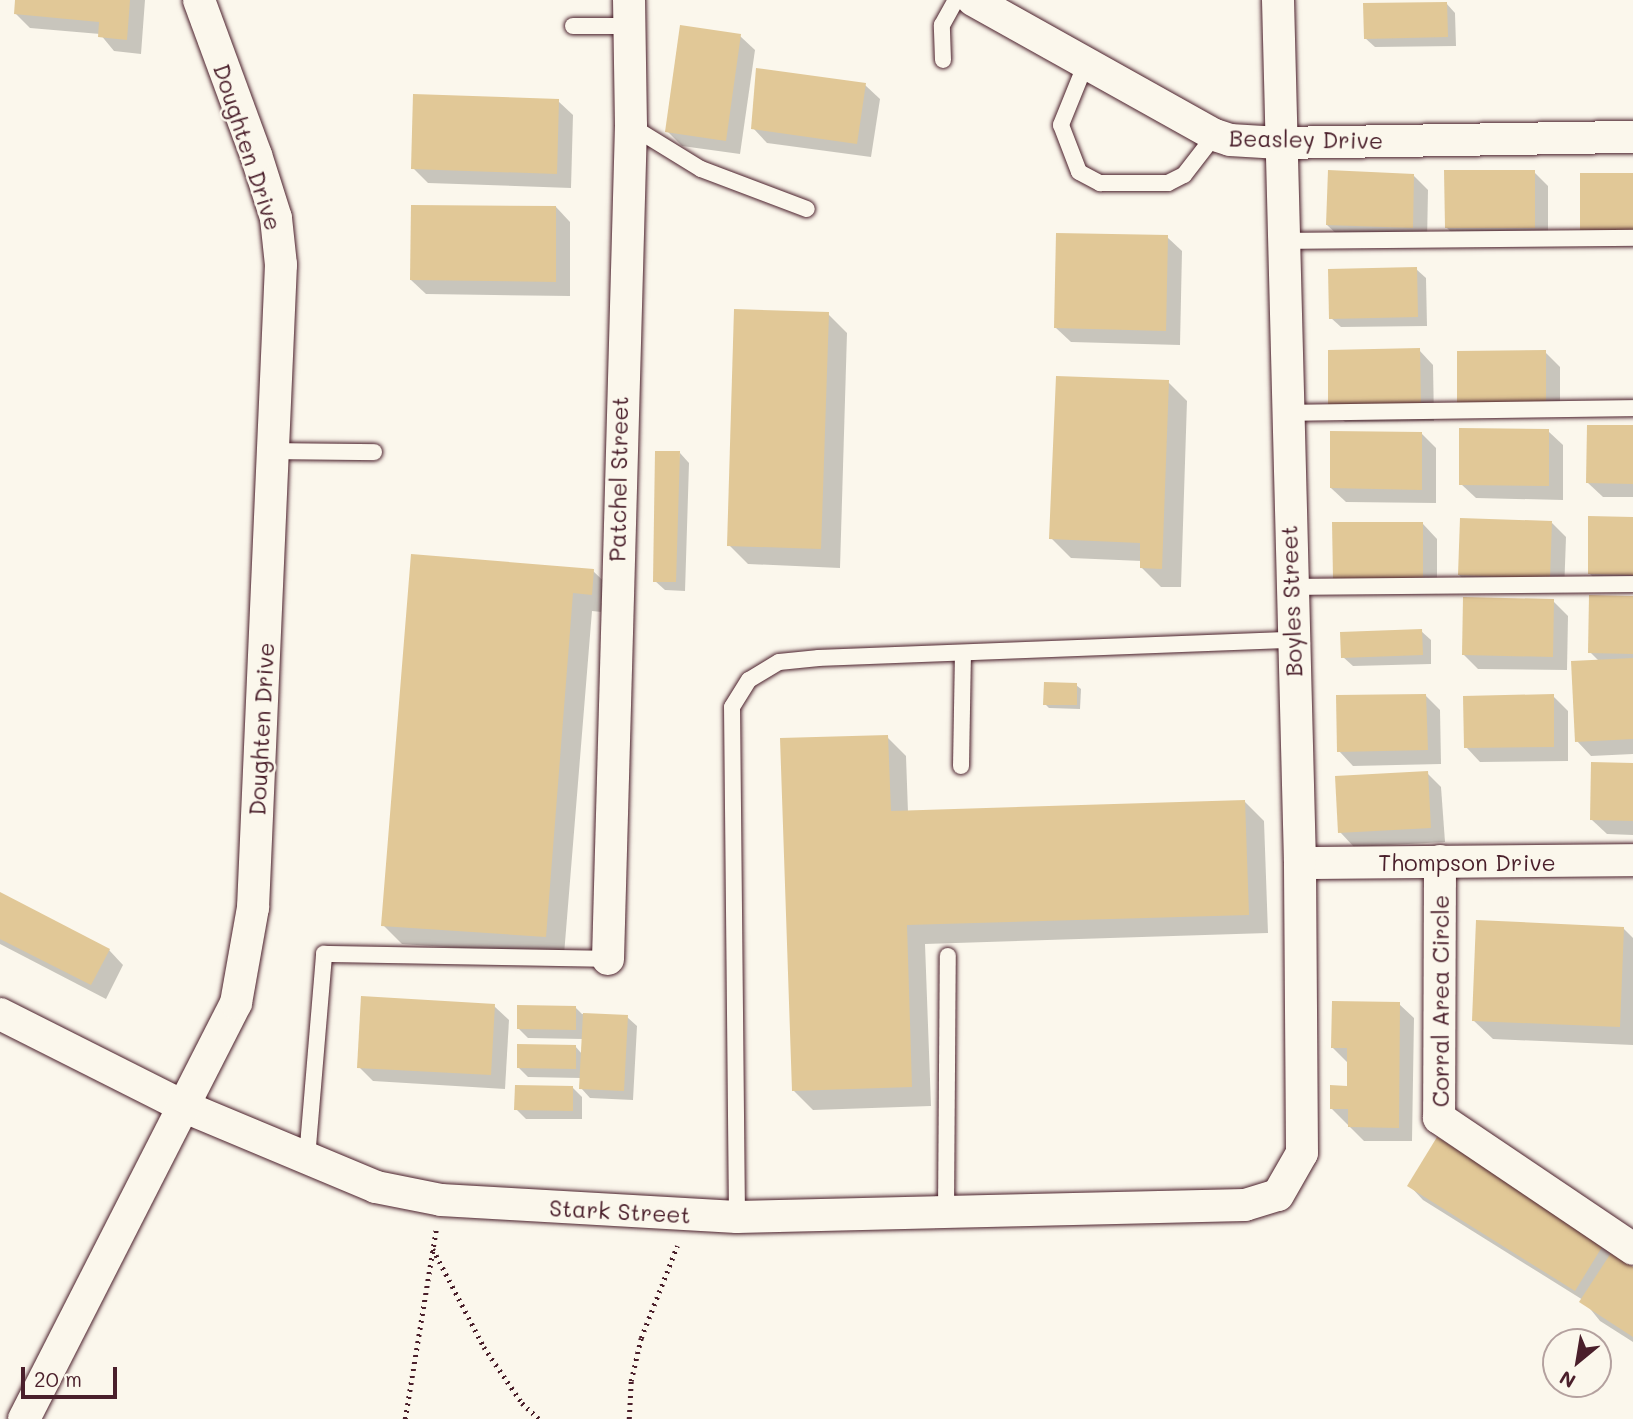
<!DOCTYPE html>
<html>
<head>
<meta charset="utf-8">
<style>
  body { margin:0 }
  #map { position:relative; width:1633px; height:1419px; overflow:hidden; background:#fbf7ec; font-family:Mali,sans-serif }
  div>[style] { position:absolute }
  .shadow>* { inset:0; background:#0003 }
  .building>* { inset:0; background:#e1c897 }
  .path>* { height:4.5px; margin-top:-2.25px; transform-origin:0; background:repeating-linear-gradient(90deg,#4a1f2b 0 2px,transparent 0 7px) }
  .roads { filter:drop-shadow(0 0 2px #4a1f2b) drop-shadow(0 0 2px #4a1f2b) }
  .service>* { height:16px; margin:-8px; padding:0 8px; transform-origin:8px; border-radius:8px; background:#fbf7ec }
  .minor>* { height:32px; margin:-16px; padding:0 16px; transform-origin:16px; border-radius:16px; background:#fbf7ec }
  span { translate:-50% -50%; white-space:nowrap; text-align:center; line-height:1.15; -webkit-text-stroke:5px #fbf7ec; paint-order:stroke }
  .street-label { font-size:23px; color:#4a1f2b }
  .north { position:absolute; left:1542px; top:1328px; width:70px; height:70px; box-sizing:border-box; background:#fbf7ec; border:2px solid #b4a19f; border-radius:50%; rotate:210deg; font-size:19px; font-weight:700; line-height:28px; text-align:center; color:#4a1f2b }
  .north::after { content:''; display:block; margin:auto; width:24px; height:32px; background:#4a1f2b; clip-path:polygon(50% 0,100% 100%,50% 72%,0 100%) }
  .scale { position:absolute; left:21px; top:1367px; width:96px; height:32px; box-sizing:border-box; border:4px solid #4a1f2b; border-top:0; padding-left:9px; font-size:21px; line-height:24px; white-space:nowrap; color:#4a1f2b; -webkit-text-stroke:5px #fbf7ec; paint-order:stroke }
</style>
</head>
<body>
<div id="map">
  <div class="shadow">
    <div style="clip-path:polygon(17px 0,145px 0,141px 54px,114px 51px,100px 34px,30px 28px,16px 14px)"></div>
    <div style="clip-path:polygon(1446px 3px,1455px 13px,1456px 46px,1375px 47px,1365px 38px)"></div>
    <div style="clip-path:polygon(740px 36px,755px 50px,740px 154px,682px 146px,667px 131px)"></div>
    <div style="clip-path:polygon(865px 85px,880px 99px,871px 157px,767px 143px,753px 128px)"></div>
    <div style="clip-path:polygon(558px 101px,573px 115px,571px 188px,428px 183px,413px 168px)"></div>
    <div style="clip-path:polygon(1534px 172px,1548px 186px,1548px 242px,1461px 242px,1446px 227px)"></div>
    <div style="clip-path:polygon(1414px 176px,1428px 190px,1427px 242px,1342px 239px,1327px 225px)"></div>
    <div style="clip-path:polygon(556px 207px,570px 222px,570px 296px,426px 294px,411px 280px)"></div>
    <div style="clip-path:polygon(1167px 237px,1182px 251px,1180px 345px,1071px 342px,1056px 328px)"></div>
    <div style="clip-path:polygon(1416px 269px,1426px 278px,1427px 326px,1341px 327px,1331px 318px)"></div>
    <div style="clip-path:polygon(828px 314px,847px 333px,840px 568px,748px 564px,729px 545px)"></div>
    <div style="clip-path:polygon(1419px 350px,1433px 365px,1434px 421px,1345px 422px,1330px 408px)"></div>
    <div style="clip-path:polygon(1545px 352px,1560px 367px,1560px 417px,1474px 417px)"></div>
    <div style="clip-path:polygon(1168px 382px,1187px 401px,1181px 587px,1161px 587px,1141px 567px,1142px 561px,1071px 558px,1051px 538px)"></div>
    <div style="clip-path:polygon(1633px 427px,1633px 497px,1603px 497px,1588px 483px)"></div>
    <div style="clip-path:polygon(1548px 431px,1563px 445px,1563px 500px,1476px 498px,1461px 484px)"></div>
    <div style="clip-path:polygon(1422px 434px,1436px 448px,1436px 503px,1346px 502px,1331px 488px)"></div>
    <div style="clip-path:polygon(680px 453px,689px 463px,685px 591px,665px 590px,655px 581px)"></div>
    <div style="clip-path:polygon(1633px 519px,1633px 588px,1604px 588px,1589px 573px)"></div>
    <div style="clip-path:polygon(1552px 523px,1566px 537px,1564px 593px,1474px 589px,1459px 575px)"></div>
    <div style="clip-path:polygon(1423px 524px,1437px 539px,1437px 594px,1349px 593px)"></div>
    <div style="clip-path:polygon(412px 555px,593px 571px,613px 590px,611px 613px,592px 611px,564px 955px,402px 944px,383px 925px)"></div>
    <div style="clip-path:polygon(1633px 598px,1633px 754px,1591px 756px,1577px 741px,1599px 661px,1590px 652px)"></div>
    <div style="clip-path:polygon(1553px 601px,1568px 616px,1567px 670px,1478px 669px,1463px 654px)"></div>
    <div style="clip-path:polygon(1421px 631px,1431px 640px,1431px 664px,1353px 666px,1343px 657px)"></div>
    <div style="clip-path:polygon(1076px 685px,1081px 689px,1080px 709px,1049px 708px,1045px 704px)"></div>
    <div style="clip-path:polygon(1426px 696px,1440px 710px,1441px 764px,1353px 766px,1339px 751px)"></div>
    <div style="clip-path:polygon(1553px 696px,1568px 711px,1568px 761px,1480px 762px,1466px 747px)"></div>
    <div style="clip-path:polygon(887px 737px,906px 756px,908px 812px,1244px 801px,1264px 821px,1268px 933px,925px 944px,931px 1106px,813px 1110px,794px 1091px)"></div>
    <div style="clip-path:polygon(1633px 765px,1633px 835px,1607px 834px,1592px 820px)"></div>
    <div style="clip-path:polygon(1427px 773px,1441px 787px,1445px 842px,1354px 847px,1340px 832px)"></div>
    <div style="clip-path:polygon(0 894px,109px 950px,123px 965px,106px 999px,0 944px)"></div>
    <div style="clip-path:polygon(1623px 928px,1633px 938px,1633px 1045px,1493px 1039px,1473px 1020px)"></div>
    <div style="clip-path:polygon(1399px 1004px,1414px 1018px,1412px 1141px,1364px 1141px,1332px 1109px,1349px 1087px,1347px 1062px,1332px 1047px)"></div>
    <div style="clip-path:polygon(494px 1006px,509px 1020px,505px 1089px,373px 1081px,359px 1067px)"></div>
    <div style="clip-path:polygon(575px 1007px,582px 1014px,627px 1017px,637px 1026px,633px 1100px,590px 1098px,581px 1088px,581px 1078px,528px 1077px,519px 1068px,575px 1046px,582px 1054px,583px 1039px,528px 1038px,519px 1029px)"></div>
    <div style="clip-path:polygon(573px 1088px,582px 1097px,582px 1119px,526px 1119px,516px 1109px)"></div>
    <div style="clip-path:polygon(1409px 1185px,1604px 1243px,1633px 1269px,1633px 1342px,1600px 1321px,1583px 1300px,1423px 1200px)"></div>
  </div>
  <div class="building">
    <div style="clip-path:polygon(15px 0,130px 0,127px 40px,98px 37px,99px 22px,14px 14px)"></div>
    <div style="clip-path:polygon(1447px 2px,1448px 37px,1364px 39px,1363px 3px)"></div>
    <div style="clip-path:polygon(680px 25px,741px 34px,726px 141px,665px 132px)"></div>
    <div style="clip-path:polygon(756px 68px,866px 83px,857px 144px,751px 129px)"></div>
    <div style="clip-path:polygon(413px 94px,559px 99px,557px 174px,411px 169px)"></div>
    <div style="clip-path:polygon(1328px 170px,1414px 174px,1413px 228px,1326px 225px)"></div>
    <div style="clip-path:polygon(1444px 170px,1535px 170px,1535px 228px,1445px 228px)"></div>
    <div style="clip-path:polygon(1580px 173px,1633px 173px,1633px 231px,1580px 231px)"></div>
    <div style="clip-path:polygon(411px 205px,556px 206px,556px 282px,410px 280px)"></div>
    <div style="clip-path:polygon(1056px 233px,1168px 235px,1166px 331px,1054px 328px)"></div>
    <div style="clip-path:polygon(1417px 267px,1418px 317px,1329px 319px,1328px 269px)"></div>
    <div style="clip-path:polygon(734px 309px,829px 312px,821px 549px,727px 546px)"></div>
    <div style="clip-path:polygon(1420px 348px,1421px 407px,1328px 408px,1328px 350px)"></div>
    <div style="clip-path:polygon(1546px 350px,1546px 403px,1457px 403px,1457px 351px)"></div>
    <div style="clip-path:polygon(1056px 376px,1169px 380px,1162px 569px,1140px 568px,1140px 543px,1049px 539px)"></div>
    <div style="clip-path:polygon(1587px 425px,1633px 425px,1633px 484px,1586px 483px)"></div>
    <div style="clip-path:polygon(1459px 428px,1549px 429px,1549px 486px,1459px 485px)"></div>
    <div style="clip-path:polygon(1330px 431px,1422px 432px,1422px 490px,1330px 488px)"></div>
    <div style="clip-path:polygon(655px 451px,680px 451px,676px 582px,653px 582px)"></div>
    <div style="clip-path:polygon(1588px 516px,1633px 517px,1633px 575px,1588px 574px)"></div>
    <div style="clip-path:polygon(1460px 518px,1552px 521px,1550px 579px,1458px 575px)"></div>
    <div style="clip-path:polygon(1332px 522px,1423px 522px,1423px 580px,1333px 579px)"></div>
    <div style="clip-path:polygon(411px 554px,594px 569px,592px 595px,573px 593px,546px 937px,381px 926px)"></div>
    <div style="clip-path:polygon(1589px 595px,1633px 596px,1633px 654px,1588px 653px)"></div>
    <div style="clip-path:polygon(1463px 597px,1554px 599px,1553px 657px,1462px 655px)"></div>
    <div style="clip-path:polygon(1422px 629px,1423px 655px,1341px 658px,1340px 632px)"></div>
    <div style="clip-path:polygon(1633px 658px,1633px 739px,1575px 742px,1571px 661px)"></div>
    <div style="clip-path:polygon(1044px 682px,1077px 683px,1077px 705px,1043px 705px)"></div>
    <div style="clip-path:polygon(1426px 694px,1428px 750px,1337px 752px,1336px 695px)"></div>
    <div style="clip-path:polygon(1554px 694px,1554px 747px,1464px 748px,1463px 696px)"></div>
    <div style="clip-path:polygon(888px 735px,891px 811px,1245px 800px,1249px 915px,907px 925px,912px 1087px,792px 1091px,780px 738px)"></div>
    <div style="clip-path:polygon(1591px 762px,1633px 763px,1633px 821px,1590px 820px)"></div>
    <div style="clip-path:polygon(1428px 771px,1431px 828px,1338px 833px,1335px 776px)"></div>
    <div style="clip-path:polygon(0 892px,110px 949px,91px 985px,0 939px)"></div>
    <div style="clip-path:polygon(1476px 920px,1624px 927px,1620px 1027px,1472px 1021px)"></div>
    <div style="clip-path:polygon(361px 996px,495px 1004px,491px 1075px,357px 1068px)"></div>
    <div style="clip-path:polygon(1332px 1001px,1400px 1002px,1399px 1128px,1348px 1127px,1348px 1109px,1330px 1109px,1330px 1085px,1347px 1086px,1347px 1048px,1331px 1048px)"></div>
    <div style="clip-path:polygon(517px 1005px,576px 1006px,576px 1030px,517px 1029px)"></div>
    <div style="clip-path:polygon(583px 1013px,628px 1015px,624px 1091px,579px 1089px)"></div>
    <div style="clip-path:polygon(517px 1044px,576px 1045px,576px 1069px,517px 1068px)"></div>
    <div style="clip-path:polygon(515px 1085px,573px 1086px,573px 1111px,514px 1110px)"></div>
    <div style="clip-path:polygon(1437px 1137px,1605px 1242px,1575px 1291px,1407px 1186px)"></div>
    <div style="clip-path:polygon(1611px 1253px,1633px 1267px,1633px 1337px,1579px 1302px)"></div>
  </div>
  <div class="path">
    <div style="left:433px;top:1249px;width:110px;rotate:62.5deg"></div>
    <div style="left:484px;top:1347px;width:68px;rotate:55.8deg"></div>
    <div style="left:522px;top:1403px;width:23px;rotate:43deg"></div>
    <div style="left:405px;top:1419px;width:193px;rotate:-80.7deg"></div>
    <div style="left:629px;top:1419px;width:38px;rotate:-87deg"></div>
    <div style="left:631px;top:1381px;width:44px;rotate:-76.9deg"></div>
    <div style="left:641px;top:1338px;width:99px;rotate:-68.6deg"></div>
  </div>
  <div class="roads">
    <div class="service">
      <div style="left:573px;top:26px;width:57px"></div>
      <div style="left:943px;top:60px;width:35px;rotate:-92deg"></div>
      <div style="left:942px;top:25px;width:29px;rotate:-61deg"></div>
      <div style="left:1086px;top:63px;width:67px;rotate:112deg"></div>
      <div style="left:1061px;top:125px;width:50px;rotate:69deg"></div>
      <div style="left:1079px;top:172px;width:24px;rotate:28deg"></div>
      <div style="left:1100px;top:183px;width:68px"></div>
      <div style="left:1168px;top:183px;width:18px;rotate:-27deg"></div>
      <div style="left:1184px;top:175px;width:51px;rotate:-52.2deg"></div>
      <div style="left:631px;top:126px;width:82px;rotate:31.6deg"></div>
      <div style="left:701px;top:169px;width:113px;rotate:20.7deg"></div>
      <div style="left:1282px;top:241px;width:351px;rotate:-0.5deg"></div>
      <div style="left:1286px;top:413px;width:347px;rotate:-0.8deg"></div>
      <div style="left:273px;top:451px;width:101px;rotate:0.6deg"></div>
      <div style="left:1290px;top:587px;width:343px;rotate:-0.5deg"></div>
      <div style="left:961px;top:766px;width:112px;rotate:-89deg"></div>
      <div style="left:307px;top:1158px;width:205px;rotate:-85.2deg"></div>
      <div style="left:324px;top:954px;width:284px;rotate:1deg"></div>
      <div style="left:946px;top:1212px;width:256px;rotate:-89.6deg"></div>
      <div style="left:737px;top:1217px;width:510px;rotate:-90.56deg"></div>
      <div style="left:732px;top:707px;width:32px;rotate:-58deg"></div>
      <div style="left:749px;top:680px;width:35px;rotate:-31deg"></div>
      <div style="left:779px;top:662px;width:40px;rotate:-5.7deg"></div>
      <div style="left:819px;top:658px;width:472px;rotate:-2.2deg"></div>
    </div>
    <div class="minor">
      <div style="left:973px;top:0;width:277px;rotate:29.2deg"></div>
      <div style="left:1215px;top:135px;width:16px;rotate:18deg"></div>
      <div style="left:1230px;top:140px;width:50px;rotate:3.4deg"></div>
      <div style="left:1280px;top:143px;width:353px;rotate:-1deg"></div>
      <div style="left:1440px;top:861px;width:257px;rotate:90.2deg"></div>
      <div style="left:1439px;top:1118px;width:234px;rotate:34deg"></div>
      <div style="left:1300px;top:863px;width:333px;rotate:-0.5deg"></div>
      <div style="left:608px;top:959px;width:833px;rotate:-88.42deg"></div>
      <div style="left:631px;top:126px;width:126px;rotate:-90.9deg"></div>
      <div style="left:0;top:1014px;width:207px;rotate:26.7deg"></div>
      <div style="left:185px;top:1107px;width:207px;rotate:22.7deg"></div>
      <div style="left:376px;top:1187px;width:66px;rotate:11.3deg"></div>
      <div style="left:441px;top:1200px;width:296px;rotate:3.3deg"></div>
      <div style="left:737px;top:1217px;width:508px;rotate:-1.35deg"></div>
      <div style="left:1245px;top:1205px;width:34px;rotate:-17deg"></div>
      <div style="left:1278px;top:1195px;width:48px;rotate:-60.3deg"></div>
      <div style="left:1302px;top:1153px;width:290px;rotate:-90.4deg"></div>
      <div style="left:1300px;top:863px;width:863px;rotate:-91.46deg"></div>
      <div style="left:24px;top:1419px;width:467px;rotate:-63deg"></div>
      <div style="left:236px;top:1003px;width:97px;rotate:-79.9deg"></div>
      <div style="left:253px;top:908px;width:644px;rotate:-87.51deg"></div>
      <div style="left:281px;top:265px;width:47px;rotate:-96.1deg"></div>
      <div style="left:276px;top:218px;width:66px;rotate:-107.6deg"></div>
      <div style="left:256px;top:155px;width:165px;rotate:-110.2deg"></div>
    </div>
  </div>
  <div class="street-label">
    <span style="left:1306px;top:139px;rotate:1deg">Beasley Drive</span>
    <span style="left:248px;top:147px;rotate:72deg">Doughten Drive</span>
    <span style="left:618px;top:479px;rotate:-89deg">Patchel Street</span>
    <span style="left:1291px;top:601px;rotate:-92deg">Boyles Street</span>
    <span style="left:261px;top:729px;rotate:-87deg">Doughten Drive</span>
    <span style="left:1467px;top:862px">Thompson Drive</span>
    <span style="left:1440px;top:1001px;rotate:-90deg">Corral Area Circle</span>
    <span style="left:620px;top:1211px;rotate:3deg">Stark Street</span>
  </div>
  <div class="north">N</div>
  <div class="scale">20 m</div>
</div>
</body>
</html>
